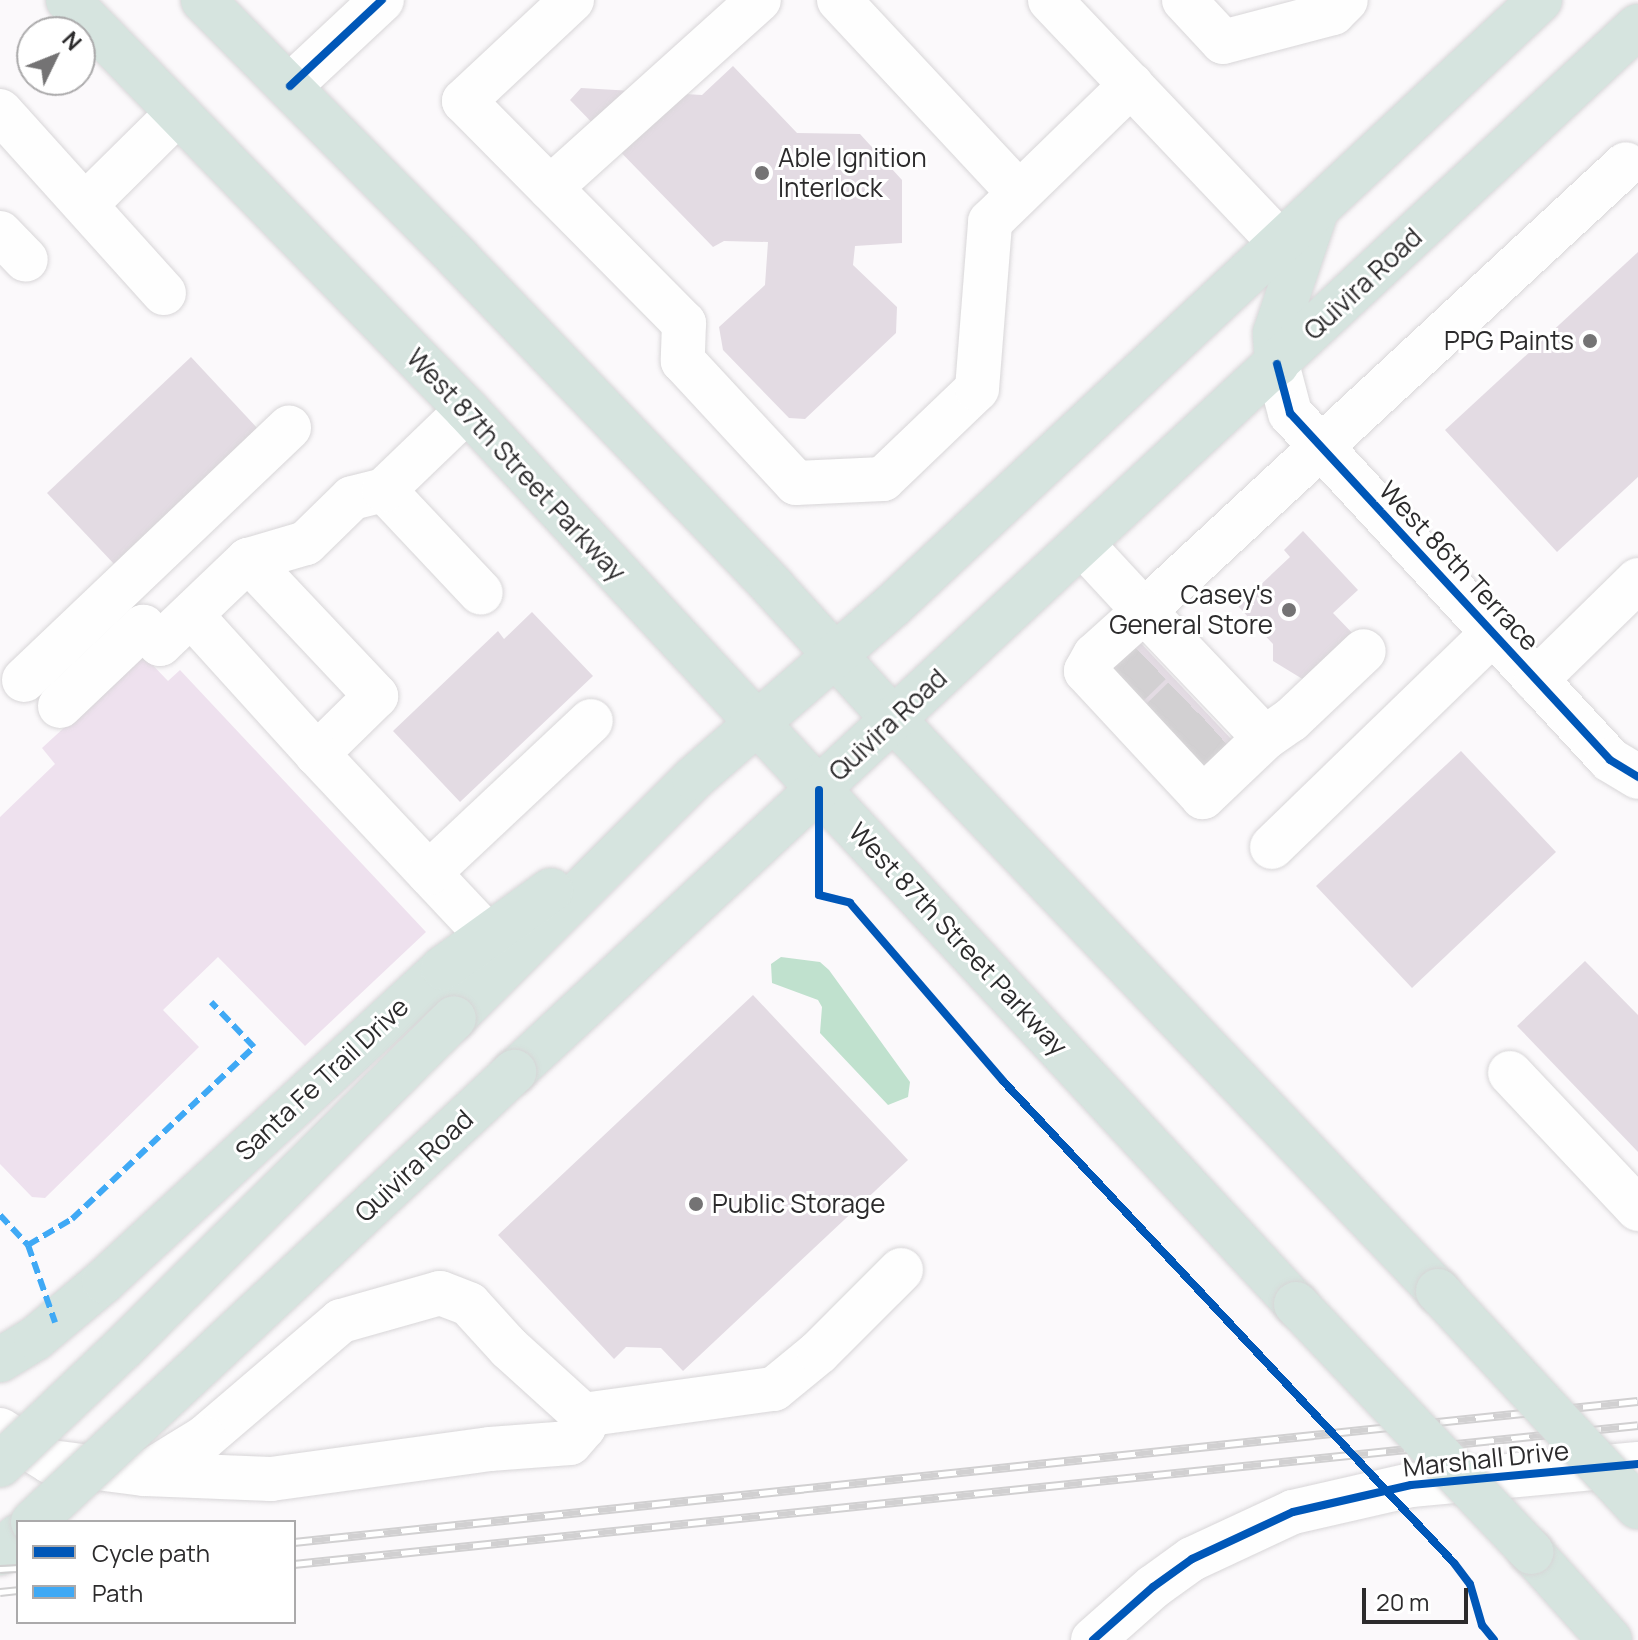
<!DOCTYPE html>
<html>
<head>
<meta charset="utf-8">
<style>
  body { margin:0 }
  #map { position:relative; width:1638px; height:1640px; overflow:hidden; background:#fbf9fb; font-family:Manrope,sans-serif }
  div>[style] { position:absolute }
  .green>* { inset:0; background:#eee1ee }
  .water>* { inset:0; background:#c0e1ce }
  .building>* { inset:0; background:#e3dbe3 }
  .minor-tunnel>* { height:44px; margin-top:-22px; transform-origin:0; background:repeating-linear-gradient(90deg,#d2d0d2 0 44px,transparent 0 66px) }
  .roads { filter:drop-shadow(0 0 2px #d8d6d8) drop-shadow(0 0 2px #d8d6d8) }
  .minor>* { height:44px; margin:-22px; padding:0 22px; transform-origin:22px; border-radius:22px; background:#fefefe }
  .major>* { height:44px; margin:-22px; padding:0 22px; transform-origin:22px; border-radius:22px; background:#d6e4df }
  .rail>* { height:9px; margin-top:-4.5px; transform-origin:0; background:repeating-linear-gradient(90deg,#fff 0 18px,#d1d0d1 0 36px); box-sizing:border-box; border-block:2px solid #d1d0d1 }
  .bridges { filter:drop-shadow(0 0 2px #d7d6d7) drop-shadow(0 0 2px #d7d6d7) }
  .major-bridge>* { height:44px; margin:-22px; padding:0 22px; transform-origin:22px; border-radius:22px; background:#d6e4df }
  .quiet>* { height:6px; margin-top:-3px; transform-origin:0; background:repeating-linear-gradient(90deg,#3fa9f5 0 12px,transparent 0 18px) }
  .cycleway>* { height:8px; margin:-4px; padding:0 4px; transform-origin:4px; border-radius:4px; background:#0057b8 }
  .dots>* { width:22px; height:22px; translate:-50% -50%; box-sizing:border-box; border:4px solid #fff; border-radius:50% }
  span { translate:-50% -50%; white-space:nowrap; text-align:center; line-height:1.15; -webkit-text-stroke:6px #fff; paint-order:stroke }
  .poi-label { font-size:26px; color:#2c2b2c }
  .left { translate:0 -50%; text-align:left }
  .right { translate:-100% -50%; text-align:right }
  .street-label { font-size:26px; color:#2c2b2c }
  .legend { position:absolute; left:16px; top:1520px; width:280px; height:104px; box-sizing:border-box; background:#fff; border:2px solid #abaaab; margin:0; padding:10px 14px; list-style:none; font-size:24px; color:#2c2b2c }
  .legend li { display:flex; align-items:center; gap:16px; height:40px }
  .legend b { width:40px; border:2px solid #abaaab }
  .north { position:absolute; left:16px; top:16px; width:80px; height:80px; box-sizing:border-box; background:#fff; border:2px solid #abaaab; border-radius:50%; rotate:47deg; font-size:22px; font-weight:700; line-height:32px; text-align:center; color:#2c2b2c }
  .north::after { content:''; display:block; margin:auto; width:28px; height:36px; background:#747374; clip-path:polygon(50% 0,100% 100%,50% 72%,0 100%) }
  .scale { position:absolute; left:1362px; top:1588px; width:106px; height:36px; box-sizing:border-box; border:4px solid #2c2b2c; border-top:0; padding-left:10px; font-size:24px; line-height:28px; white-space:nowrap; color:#2c2b2c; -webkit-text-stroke:6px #fff; paint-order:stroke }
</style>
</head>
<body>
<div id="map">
  <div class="green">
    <div style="clip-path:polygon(143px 655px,168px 681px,180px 670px,426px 932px,305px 1046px,218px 957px,163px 1010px,199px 1047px,45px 1198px,32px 1197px,0 1164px,0 817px,55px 764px,42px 748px)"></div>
  </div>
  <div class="water">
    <div style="clip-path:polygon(781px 957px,820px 962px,829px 970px,910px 1082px,908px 1097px,888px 1105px,820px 1033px,822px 1007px,818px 1000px,772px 983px,771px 964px)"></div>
  </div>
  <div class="building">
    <div style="clip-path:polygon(733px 66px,797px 133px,860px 134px,902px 180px,902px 243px,855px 246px,853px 265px,897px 307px,896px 333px,805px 419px,789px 418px,723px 350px,719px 327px,765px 285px,768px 242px,724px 241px,713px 247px,570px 100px,581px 88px,702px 95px)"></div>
    <div style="clip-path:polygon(1638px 252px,1638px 477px,1557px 552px,1445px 430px)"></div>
    <div style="clip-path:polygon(191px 357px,259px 430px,115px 565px,47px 493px)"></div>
    <div style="clip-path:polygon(1303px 531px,1358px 590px,1333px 613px,1357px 638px,1309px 683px,1273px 661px,1273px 644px,1238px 606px,1290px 557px,1284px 550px)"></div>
    <div style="clip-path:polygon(532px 612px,593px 676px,460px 802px,393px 731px,498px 631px,504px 639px)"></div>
    <div style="clip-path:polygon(1136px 638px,1235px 743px,1198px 778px,1099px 672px)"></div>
    <div style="clip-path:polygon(1461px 751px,1556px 852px,1412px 988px,1316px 886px)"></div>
    <div style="clip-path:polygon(1585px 961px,1638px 1015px,1638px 1152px,1517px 1026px)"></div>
    <div style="clip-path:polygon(753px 995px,908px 1160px,683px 1371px,661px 1348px,626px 1347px,614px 1359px,498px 1235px)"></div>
  </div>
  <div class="minor-tunnel">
    <div style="left:1119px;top:694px;width:52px;rotate:-44.2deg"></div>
    <div style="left:1152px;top:729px;width:52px;rotate:-44.2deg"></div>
    <div style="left:1180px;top:758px;width:51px;rotate:-41.8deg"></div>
  </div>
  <div class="roads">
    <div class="minor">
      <div style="left:572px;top:0;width:148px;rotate:136.9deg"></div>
      <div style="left:464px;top:101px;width:313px;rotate:45.3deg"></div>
      <div style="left:684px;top:323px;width:38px;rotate:92deg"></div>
      <div style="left:683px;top:361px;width:166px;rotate:47.2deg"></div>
      <div style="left:796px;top:483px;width:87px;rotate:-2.6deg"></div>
      <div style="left:883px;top:479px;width:130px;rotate:-43.8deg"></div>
      <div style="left:977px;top:389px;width:168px;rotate:-85.5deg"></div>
      <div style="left:990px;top:222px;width:197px;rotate:-44.2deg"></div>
      <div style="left:839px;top:0;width:264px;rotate:47deg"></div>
      <div style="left:1050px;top:0;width:335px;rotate:46.5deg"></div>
      <div style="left:1184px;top:0;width:57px;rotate:47.1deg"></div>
      <div style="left:1223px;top:42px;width:114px;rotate:-14.8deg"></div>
      <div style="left:1333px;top:13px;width:18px;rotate:-45deg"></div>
      <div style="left:290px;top:86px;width:126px;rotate:-43.1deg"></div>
      <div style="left:0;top:111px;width:245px;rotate:48deg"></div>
      <div style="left:550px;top:188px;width:281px;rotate:-42deg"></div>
      <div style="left:86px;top:204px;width:127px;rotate:-44.7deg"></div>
      <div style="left:0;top:233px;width:37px;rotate:46deg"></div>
      <div style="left:1277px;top:364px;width:51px;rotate:75.1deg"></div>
      <div style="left:1290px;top:413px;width:472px;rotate:47.3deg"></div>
      <div style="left:1610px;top:760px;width:33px;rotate:31deg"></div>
      <div style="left:384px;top:490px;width:141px;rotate:46.7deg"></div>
      <div style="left:1082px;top:544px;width:91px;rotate:47.2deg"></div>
      <div style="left:1144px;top:611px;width:657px;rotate:-42.84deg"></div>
      <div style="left:248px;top:560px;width:187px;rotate:46.7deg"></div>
      <div style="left:376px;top:696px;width:83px;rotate:135.5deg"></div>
      <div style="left:317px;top:754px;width:250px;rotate:46.8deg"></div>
      <div style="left:1144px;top:611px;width:175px;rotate:46.4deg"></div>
      <div style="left:1265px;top:738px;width:86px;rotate:136.4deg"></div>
      <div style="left:1203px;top:797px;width:172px;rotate:-132.9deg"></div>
      <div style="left:1086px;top:671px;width:18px;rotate:-61deg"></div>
      <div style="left:1095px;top:655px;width:66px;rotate:-41.9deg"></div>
      <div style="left:191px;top:615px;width:188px;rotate:47.8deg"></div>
      <div style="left:24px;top:680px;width:366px;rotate:-43.6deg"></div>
      <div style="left:1536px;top:680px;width:143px;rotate:-44.4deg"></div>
      <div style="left:60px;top:706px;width:115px;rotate:-43.6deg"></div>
      <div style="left:143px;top:627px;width:24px;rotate:45deg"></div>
      <div style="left:160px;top:644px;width:122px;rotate:-43.7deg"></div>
      <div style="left:248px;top:560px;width:60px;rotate:-16.3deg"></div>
      <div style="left:306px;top:543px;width:64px;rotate:-44.4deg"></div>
      <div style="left:352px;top:498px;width:33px;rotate:-14deg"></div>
      <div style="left:384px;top:490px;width:115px;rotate:-43.9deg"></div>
      <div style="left:1265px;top:738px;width:32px;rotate:-35deg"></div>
      <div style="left:1291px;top:720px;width:100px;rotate:-43.4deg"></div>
      <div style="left:1272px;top:847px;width:308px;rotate:-44.1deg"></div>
      <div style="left:429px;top:873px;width:222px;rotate:-43.2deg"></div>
      <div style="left:1510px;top:1073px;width:187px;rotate:46.7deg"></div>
      <div style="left:583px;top:1415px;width:193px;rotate:-7.8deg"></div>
      <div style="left:774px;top:1389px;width:58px;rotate:-39.4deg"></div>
      <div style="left:819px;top:1352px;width:116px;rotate:-45deg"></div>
      <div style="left:0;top:1430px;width:60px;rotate:32.1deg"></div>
      <div style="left:51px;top:1462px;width:95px;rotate:7.3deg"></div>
      <div style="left:145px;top:1474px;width:126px;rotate:2.3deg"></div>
      <div style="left:271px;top:1479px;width:221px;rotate:-7.8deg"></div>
      <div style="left:490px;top:1449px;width:80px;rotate:-4.3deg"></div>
      <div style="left:570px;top:1443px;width:21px;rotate:-49deg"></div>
      <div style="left:584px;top:1427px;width:12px;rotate:-95deg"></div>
      <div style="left:583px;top:1415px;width:100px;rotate:-137.8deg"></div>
      <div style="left:509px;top:1348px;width:59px;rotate:-132.3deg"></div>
      <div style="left:469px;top:1304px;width:31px;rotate:-159deg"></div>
      <div style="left:440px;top:1293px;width:103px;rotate:164.2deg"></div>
      <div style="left:341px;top:1321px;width:180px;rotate:139.5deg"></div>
      <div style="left:204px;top:1438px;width:69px;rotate:148.6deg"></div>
      <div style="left:1093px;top:1640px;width:80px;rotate:-41.5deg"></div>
      <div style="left:1153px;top:1587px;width:48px;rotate:-35.7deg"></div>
      <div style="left:1192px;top:1559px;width:111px;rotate:-25deg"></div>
      <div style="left:1293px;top:1512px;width:121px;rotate:-12.9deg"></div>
      <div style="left:1411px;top:1485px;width:228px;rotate:-5.3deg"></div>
    </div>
    <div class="major">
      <div style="left:68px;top:0;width:572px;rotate:45.78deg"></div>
      <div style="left:467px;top:410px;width:1219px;rotate:47.16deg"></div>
      <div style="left:203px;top:0;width:363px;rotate:45.3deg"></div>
      <div style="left:458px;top:258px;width:455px;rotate:46.2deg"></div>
      <div style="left:773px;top:587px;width:177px;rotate:47.7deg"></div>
      <div style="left:892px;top:718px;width:791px;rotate:46.38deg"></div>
      <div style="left:1277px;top:364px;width:31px;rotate:-94deg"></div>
      <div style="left:1275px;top:333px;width:122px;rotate:-71.4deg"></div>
      <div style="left:454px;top:1018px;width:339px;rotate:-45deg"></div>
      <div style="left:694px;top:778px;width:262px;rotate:-41deg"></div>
      <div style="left:892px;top:606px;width:887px;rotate:-43.08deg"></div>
      <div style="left:514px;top:1072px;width:1535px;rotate:-42.94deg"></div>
      <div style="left:0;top:1360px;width:42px;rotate:-31.4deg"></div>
      <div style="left:36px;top:1338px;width:89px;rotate:-40deg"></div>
      <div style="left:104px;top:1281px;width:461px;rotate:-42.7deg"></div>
      <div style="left:443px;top:968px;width:133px;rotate:-35.8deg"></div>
      <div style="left:1531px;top:1552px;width:118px;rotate:48.1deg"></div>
      <div style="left:0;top:1553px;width:25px;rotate:-43deg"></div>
    </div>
  </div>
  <div class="rail">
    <div style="left:294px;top:1542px;width:1351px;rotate:-5.99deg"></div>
    <div style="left:294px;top:1564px;width:1351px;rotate:-5.9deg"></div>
    <div style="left:0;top:1569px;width:18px;rotate:-3deg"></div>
    <div style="left:0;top:1592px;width:18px;rotate:-6deg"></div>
  </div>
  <div class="bridges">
    <div class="major-bridge">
      <div style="left:1438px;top:1291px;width:294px;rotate:47.2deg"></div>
      <div style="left:1296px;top:1304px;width:342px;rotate:46.5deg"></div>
      <div style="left:0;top:1465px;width:170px;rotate:-43.6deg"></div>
      <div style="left:123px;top:1348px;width:467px;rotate:-44.9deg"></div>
      <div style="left:33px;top:1522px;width:659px;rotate:-43.09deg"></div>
    </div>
  </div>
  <div class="quiet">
    <div style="left:0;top:1215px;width:41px;rotate:47deg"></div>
    <div style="left:28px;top:1245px;width:82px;rotate:70.7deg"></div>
    <div style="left:28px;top:1245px;width:51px;rotate:-30.6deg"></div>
    <div style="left:72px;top:1219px;width:250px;rotate:-43.4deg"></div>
    <div style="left:254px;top:1047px;width:62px;rotate:-133.7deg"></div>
  </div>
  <div class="cycleway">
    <div style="left:290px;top:86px;width:126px;rotate:-43.1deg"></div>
    <div style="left:1277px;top:364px;width:51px;rotate:75.1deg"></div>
    <div style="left:1290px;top:413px;width:472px;rotate:47.3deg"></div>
    <div style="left:1610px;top:760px;width:33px;rotate:31deg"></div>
    <div style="left:819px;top:790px;width:105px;rotate:90deg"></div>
    <div style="left:819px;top:895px;width:32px;rotate:14deg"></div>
    <div style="left:850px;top:903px;width:235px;rotate:49.3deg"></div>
    <div style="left:1003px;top:1081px;width:660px;rotate:46.9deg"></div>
    <div style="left:1454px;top:1563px;width:26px;rotate:53deg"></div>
    <div style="left:1470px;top:1584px;width:43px;rotate:73.7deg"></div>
    <div style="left:1482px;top:1625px;width:19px;rotate:51deg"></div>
    <div style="left:1093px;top:1640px;width:80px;rotate:-41.5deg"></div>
    <div style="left:1153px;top:1587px;width:48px;rotate:-35.7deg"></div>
    <div style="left:1192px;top:1559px;width:111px;rotate:-25deg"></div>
    <div style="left:1293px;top:1512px;width:121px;rotate:-12.9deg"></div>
    <div style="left:1411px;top:1485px;width:228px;rotate:-5.3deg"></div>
  </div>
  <div class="dots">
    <div style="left:762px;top:173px;background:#747374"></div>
    <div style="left:1590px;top:341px;background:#747374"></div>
    <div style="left:1289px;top:610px;background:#747374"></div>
    <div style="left:696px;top:1204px;background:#747374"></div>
  </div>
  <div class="poi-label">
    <span class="left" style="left:778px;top:173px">Able Ignition<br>Interlock</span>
    <span class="right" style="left:1574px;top:341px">PPG Paints</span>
    <span class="right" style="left:1273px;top:610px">Casey's<br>General Store</span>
    <span class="left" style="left:712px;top:1204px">Public Storage</span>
  </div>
  <div class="street-label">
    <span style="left:1363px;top:284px;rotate:-43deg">Quivira Road</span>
    <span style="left:516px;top:465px;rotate:47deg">West 87th Street Parkway</span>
    <span style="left:1459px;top:566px;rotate:47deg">West 86th Terrace</span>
    <span style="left:888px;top:725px;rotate:-43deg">Quivira Road</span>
    <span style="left:958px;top:939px;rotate:47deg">West 87th Street Parkway</span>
    <span style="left:322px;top:1079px;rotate:-43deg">Santa Fe Trail Drive</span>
    <span style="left:414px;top:1166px;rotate:-43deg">Quivira Road</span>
    <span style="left:1486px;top:1459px;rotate:-6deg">Marshall Drive</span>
  </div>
  <ul class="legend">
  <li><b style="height:10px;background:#0057b8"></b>Cycle path</li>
  <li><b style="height:10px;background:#3fa9f5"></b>Path</li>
  </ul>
  <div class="north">N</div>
  <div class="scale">20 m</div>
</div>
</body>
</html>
